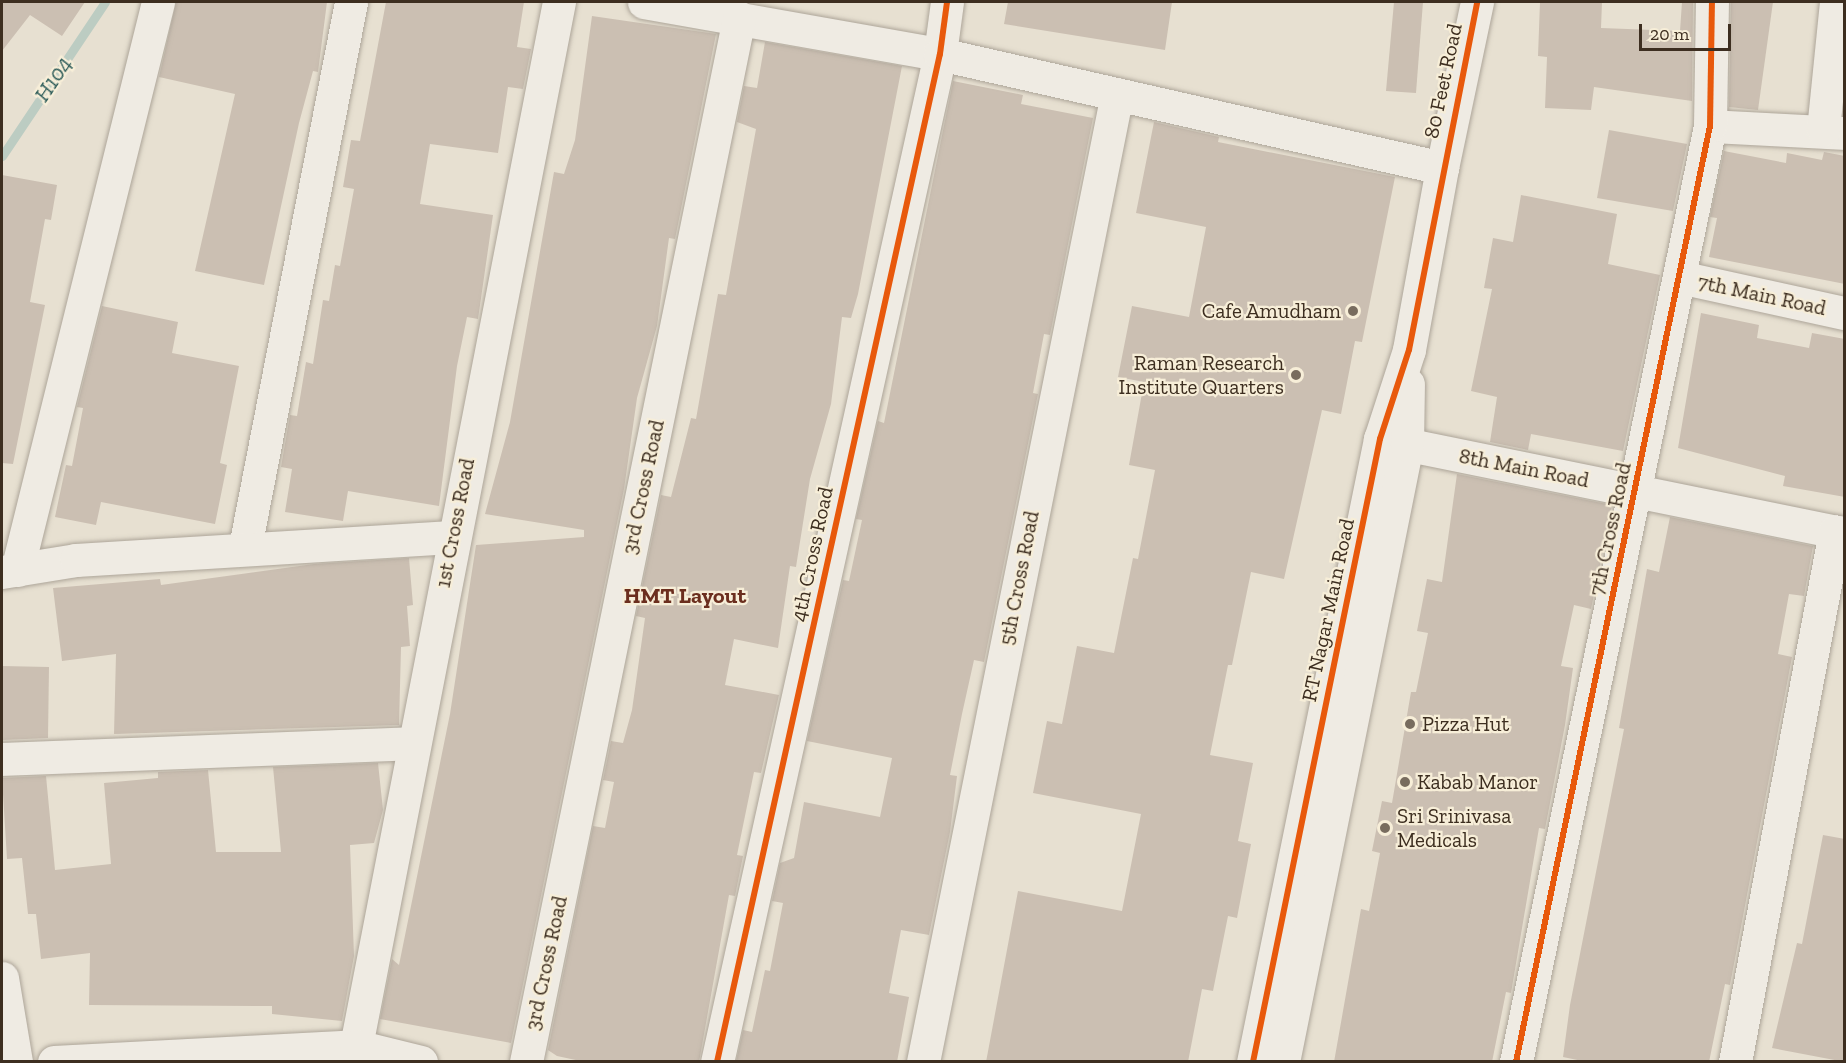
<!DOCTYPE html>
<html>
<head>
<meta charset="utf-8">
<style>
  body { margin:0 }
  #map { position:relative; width:1846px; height:1063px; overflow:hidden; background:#e7e0d1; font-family:"Zilla Slab",serif }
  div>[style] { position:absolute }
  .stream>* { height:9px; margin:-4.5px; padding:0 4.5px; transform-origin:4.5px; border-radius:4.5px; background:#bcccc2 }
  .building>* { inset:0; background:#cbbfb2 }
  .roads { filter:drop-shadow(0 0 2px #ada599) drop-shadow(0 0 2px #ada599) }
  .street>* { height:33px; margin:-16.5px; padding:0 16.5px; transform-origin:16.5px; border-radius:16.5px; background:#efebe3 }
  .secondary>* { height:33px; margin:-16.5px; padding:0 16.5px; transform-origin:16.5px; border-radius:16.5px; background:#efebe3 }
  .cycleway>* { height:6px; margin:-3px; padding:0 3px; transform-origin:3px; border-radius:3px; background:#e8590c }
  .dots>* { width:16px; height:16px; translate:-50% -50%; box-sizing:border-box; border:3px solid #f7eed8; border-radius:50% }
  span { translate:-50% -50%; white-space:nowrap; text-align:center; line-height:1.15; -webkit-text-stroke:4.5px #f7eed8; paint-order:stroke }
  .street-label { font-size:21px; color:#3d2e20 }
  .poi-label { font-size:21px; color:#3d2e20 }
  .right { translate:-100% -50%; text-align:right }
  .left { translate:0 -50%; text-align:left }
  .water-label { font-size:22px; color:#2f5d5a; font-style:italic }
  .neighbourhood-label { font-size:22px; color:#6b2e1e; font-weight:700 }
  .frame { position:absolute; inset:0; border:3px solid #3d2e20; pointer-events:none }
  .scale { position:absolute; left:1639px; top:24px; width:92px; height:27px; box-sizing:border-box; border:3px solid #3d2e20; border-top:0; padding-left:8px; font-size:18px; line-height:21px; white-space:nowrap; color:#3d2e20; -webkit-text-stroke:4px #f7eed8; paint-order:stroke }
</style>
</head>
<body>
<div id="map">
  <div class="stream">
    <div style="left:2px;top:156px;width:185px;rotate:-56.2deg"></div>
  </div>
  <div class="building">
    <div style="clip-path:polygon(2px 2px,85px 2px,62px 36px,30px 15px,2px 51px)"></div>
    <div style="clip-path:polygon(176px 2px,327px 2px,318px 72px,313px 71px,299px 123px,264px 285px,195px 271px,235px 94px,159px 77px)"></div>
    <div style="clip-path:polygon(386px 2px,524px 2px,517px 47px,531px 49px,523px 89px,508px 87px,498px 153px,430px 144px,420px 204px,493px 215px,478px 319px,467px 317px,457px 366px,439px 506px,348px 491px,343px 521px,285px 512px,292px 469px,281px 467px,290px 415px,297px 416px,306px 362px,313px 364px,323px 300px,329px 301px,335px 265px,340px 266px,354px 189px,343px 187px,351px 140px,360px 141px)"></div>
    <div style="clip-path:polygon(1008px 2px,1172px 2px,1165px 50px,1004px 24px)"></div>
    <div style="clip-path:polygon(1394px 2px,1423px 2px,1416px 93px,1386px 91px)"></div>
    <div style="clip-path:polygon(1540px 2px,1602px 2px,1601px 28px,1680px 31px,1682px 2px,1693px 2px,1692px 101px,1594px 87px,1591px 110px,1545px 108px,1547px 57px,1538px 56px)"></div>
    <div style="clip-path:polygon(1731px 2px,1773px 2px,1758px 110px,1729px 107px)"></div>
    <div style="clip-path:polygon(592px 16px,716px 34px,675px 239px,669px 238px,657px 326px,637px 398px,624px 489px,511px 1043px,380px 1019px,392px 959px,399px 965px,450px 714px,476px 545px,584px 537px,584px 530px,485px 514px,510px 422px,554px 172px,564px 174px,575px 140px)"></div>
    <div style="clip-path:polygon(765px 42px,902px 66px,858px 294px,851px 318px,842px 317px,831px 404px,810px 479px,796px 567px,790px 566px,778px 648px,734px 639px,725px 685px,779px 695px,761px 773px,754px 772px,737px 855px,743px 856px,735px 896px,729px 895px,699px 1062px,585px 1062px,557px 1056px,548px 1050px,593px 826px,605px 828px,614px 782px,603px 780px,611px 741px,623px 743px,632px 710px,645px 618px,636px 616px,661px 495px,671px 497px,691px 418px,696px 419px,718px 294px,726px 295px,734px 250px,756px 129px,737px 122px,744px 86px,757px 88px)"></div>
    <div style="clip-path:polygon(953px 81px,1023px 95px,1021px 104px,1093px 118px,1050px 335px,1044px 334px,1033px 393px,1038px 394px,984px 662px,974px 660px,962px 714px,950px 775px,957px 776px,950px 832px,929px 935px,901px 930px,889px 993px,909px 997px,897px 1062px,736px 1062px,743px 1030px,752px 1032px,765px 970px,770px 971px,783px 903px,772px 901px,780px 863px,794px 858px,804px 802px,880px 817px,892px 758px,807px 741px,843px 580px,849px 581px,862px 520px,856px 519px,878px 421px,884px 423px)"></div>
    <div style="clip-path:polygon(1154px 122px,1219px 137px,1218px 142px,1395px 177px,1362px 342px,1355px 341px,1341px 414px,1322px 410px,1284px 579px,1251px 572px,1232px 665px,1228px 665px,1210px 755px,1253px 763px,1238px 841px,1251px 844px,1237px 918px,1228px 916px,1213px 991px,1202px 989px,1188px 1062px,986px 1062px,1018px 891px,1122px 911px,1141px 814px,1033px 793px,1047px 721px,1062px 724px,1077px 646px,1114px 653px,1133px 558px,1138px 559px,1155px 470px,1129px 465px,1144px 382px,1118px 377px,1132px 306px,1189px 317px,1206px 227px,1136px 213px)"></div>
    <div style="clip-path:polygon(1609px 130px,1687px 144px,1673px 211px,1597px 198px)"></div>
    <div style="clip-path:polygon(1724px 151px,1786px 163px,1787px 153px,1822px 160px,1824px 152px,1845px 156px,1845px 284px,1709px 257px,1717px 218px,1710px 217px)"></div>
    <div style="clip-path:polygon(2px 175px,57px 185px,51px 220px,45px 219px,30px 302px,45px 305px,13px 464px,2px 463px)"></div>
    <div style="clip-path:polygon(1521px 195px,1617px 214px,1608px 264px,1660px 275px,1623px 451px,1531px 434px,1528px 450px,1490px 442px,1497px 397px,1471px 391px,1492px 289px,1484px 288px,1493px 238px,1513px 242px)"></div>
    <div style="clip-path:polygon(102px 306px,178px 322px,172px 353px,239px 366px,220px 463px,227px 465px,215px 524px,101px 502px,96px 525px,55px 517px,66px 465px,72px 466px,83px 408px,77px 407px)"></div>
    <div style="clip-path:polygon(1701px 313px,1759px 325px,1757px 338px,1809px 348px,1812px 333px,1845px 339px,1845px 497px,1783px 486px,1785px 476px,1678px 448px)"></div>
    <div style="clip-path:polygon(1457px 474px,1612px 505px,1591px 609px,1574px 605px,1561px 666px,1573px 668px,1565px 725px,1545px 829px,1539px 828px,1511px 993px,1506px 992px,1492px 1062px,1334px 1062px,1361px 909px,1369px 911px,1380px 853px,1372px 851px,1382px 801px,1392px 803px,1411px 692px,1416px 692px,1428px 633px,1417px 631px,1427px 579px,1442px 582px)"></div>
    <div style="clip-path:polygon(1670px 517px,1813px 546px,1804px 596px,1789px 594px,1778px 654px,1792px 657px,1730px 985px,1725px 984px,1709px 1062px,1587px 1062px,1563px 1057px,1570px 1005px,1624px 729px,1619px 728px,1647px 569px,1659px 572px)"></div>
    <div style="clip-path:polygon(409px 558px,413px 605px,407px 606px,410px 646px,401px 647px,399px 725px,114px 734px,116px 654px,62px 661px,53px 588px,160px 579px,161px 585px,314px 564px)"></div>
    <div style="clip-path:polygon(2px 666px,49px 667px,48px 738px,2px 740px)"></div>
    <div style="clip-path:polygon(378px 763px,383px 810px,374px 843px,350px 845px,354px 956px,342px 1021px,272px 1014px,272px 1006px,89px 1005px,90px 953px,41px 959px,36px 914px,28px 914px,22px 858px,7px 859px,2px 778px,46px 776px,55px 870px,111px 864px,104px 783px,158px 778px,158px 772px,208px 770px,216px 852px,281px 852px,273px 767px)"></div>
    <div style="clip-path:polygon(1823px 835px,1845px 839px,1845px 1062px,1772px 1048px,1797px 943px,1802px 944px)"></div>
  </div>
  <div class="roads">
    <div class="street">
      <div style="left:644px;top:2px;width:301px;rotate:10deg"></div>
      <div style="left:940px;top:54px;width:1032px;rotate:102.47deg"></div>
      <div style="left:1710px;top:126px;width:134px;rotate:3deg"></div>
      <div style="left:1823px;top:130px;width:129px;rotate:-84.2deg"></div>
      <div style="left:1442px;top:168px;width:170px;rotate:-78.1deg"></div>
      <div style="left:1679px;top:277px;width:169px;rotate:12.3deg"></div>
      <div style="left:1380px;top:439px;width:473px;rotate:11.5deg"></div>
      <div style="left:245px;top:547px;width:555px;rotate:-78.99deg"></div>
      <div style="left:17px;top:570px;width:585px;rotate:-76.06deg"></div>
      <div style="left:2px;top:572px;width:75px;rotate:-9.2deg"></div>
      <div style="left:76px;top:560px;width:376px;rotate:-3.5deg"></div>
      <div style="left:2px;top:759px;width:412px;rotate:-2.2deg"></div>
      <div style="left:2px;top:978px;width:85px;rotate:80.5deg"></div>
      <div style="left:356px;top:1046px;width:1064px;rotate:-79deg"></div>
      <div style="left:526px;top:1062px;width:1066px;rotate:-78.47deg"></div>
      <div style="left:923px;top:1062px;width:987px;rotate:-78.67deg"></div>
      <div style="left:1516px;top:1062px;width:956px;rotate:-78.29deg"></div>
      <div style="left:1710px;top:126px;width:124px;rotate:-89.1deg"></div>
      <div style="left:1735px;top:1062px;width:540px;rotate:-79.33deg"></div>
    </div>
    <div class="secondary">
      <div style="left:947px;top:2px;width:52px;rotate:97.7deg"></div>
      <div style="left:940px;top:54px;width:515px;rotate:12.79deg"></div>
      <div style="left:1442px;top:168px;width:185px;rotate:100.3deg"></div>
      <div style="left:1409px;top:350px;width:94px;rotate:108deg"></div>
      <div style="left:1380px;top:439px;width:636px;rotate:101.52deg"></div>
      <div style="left:54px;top:1062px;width:302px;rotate:-3deg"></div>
      <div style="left:356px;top:1046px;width:67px;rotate:13.8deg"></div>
      <div style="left:1283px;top:1062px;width:629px;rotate:-78.64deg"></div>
      <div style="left:1407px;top:445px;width:61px;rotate:-89.1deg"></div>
    </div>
  </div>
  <div class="cycleway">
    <div style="left:717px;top:1062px;width:1032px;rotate:-77.53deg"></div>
    <div style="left:940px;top:54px;width:52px;rotate:-82.3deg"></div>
    <div style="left:1253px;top:1062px;width:636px;rotate:-78.48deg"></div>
    <div style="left:1380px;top:439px;width:94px;rotate:-72deg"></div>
    <div style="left:1409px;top:350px;width:355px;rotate:-78.9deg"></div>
    <div style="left:1516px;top:1062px;width:956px;rotate:-78.29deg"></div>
    <div style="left:1710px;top:126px;width:124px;rotate:-89.1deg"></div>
  </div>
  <div class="dots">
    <div style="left:1353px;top:311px;background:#786c5e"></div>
    <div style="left:1296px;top:375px;background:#786c5e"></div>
    <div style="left:1410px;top:724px;background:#786c5e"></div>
    <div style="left:1405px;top:782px;background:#786c5e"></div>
    <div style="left:1385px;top:828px;background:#786c5e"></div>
  </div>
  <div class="street-label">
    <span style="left:1443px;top:81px;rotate:-78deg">80 Feet Road</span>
    <span style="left:1762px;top:295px;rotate:12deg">7th Main Road</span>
    <span style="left:1524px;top:468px;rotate:11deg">8th Main Road</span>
    <span style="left:643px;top:487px;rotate:-78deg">3rd Cross Road</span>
    <span style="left:455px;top:523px;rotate:-79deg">1st Cross Road</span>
    <span style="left:1610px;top:529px;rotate:-78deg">7th Cross Road</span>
    <span style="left:812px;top:554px;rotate:-78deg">4th Cross Road</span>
    <span style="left:1019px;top:578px;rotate:-79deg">5th Cross Road</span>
    <span style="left:1328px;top:610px;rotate:-78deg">RT Nagar Main Road</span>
    <span style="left:546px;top:963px;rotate:-78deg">3rd Cross Road</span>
  </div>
  <div class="poi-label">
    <span class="right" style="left:1341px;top:311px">Cafe Amudham</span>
    <span class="right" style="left:1284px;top:375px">Raman Research<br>Institute Quarters</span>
    <span class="left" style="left:1422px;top:724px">Pizza Hut</span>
    <span class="left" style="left:1417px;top:782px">Kabab Manor</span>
    <span class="left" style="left:1397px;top:828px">Sri Srinivasa<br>Medicals</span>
  </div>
  <div class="water-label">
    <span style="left:53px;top:79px;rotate:-56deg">H104</span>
  </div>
  <div class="neighbourhood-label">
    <span style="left:685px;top:596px">HMT Layout</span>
  </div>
  <div class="frame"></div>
  <div class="scale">20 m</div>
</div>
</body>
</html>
